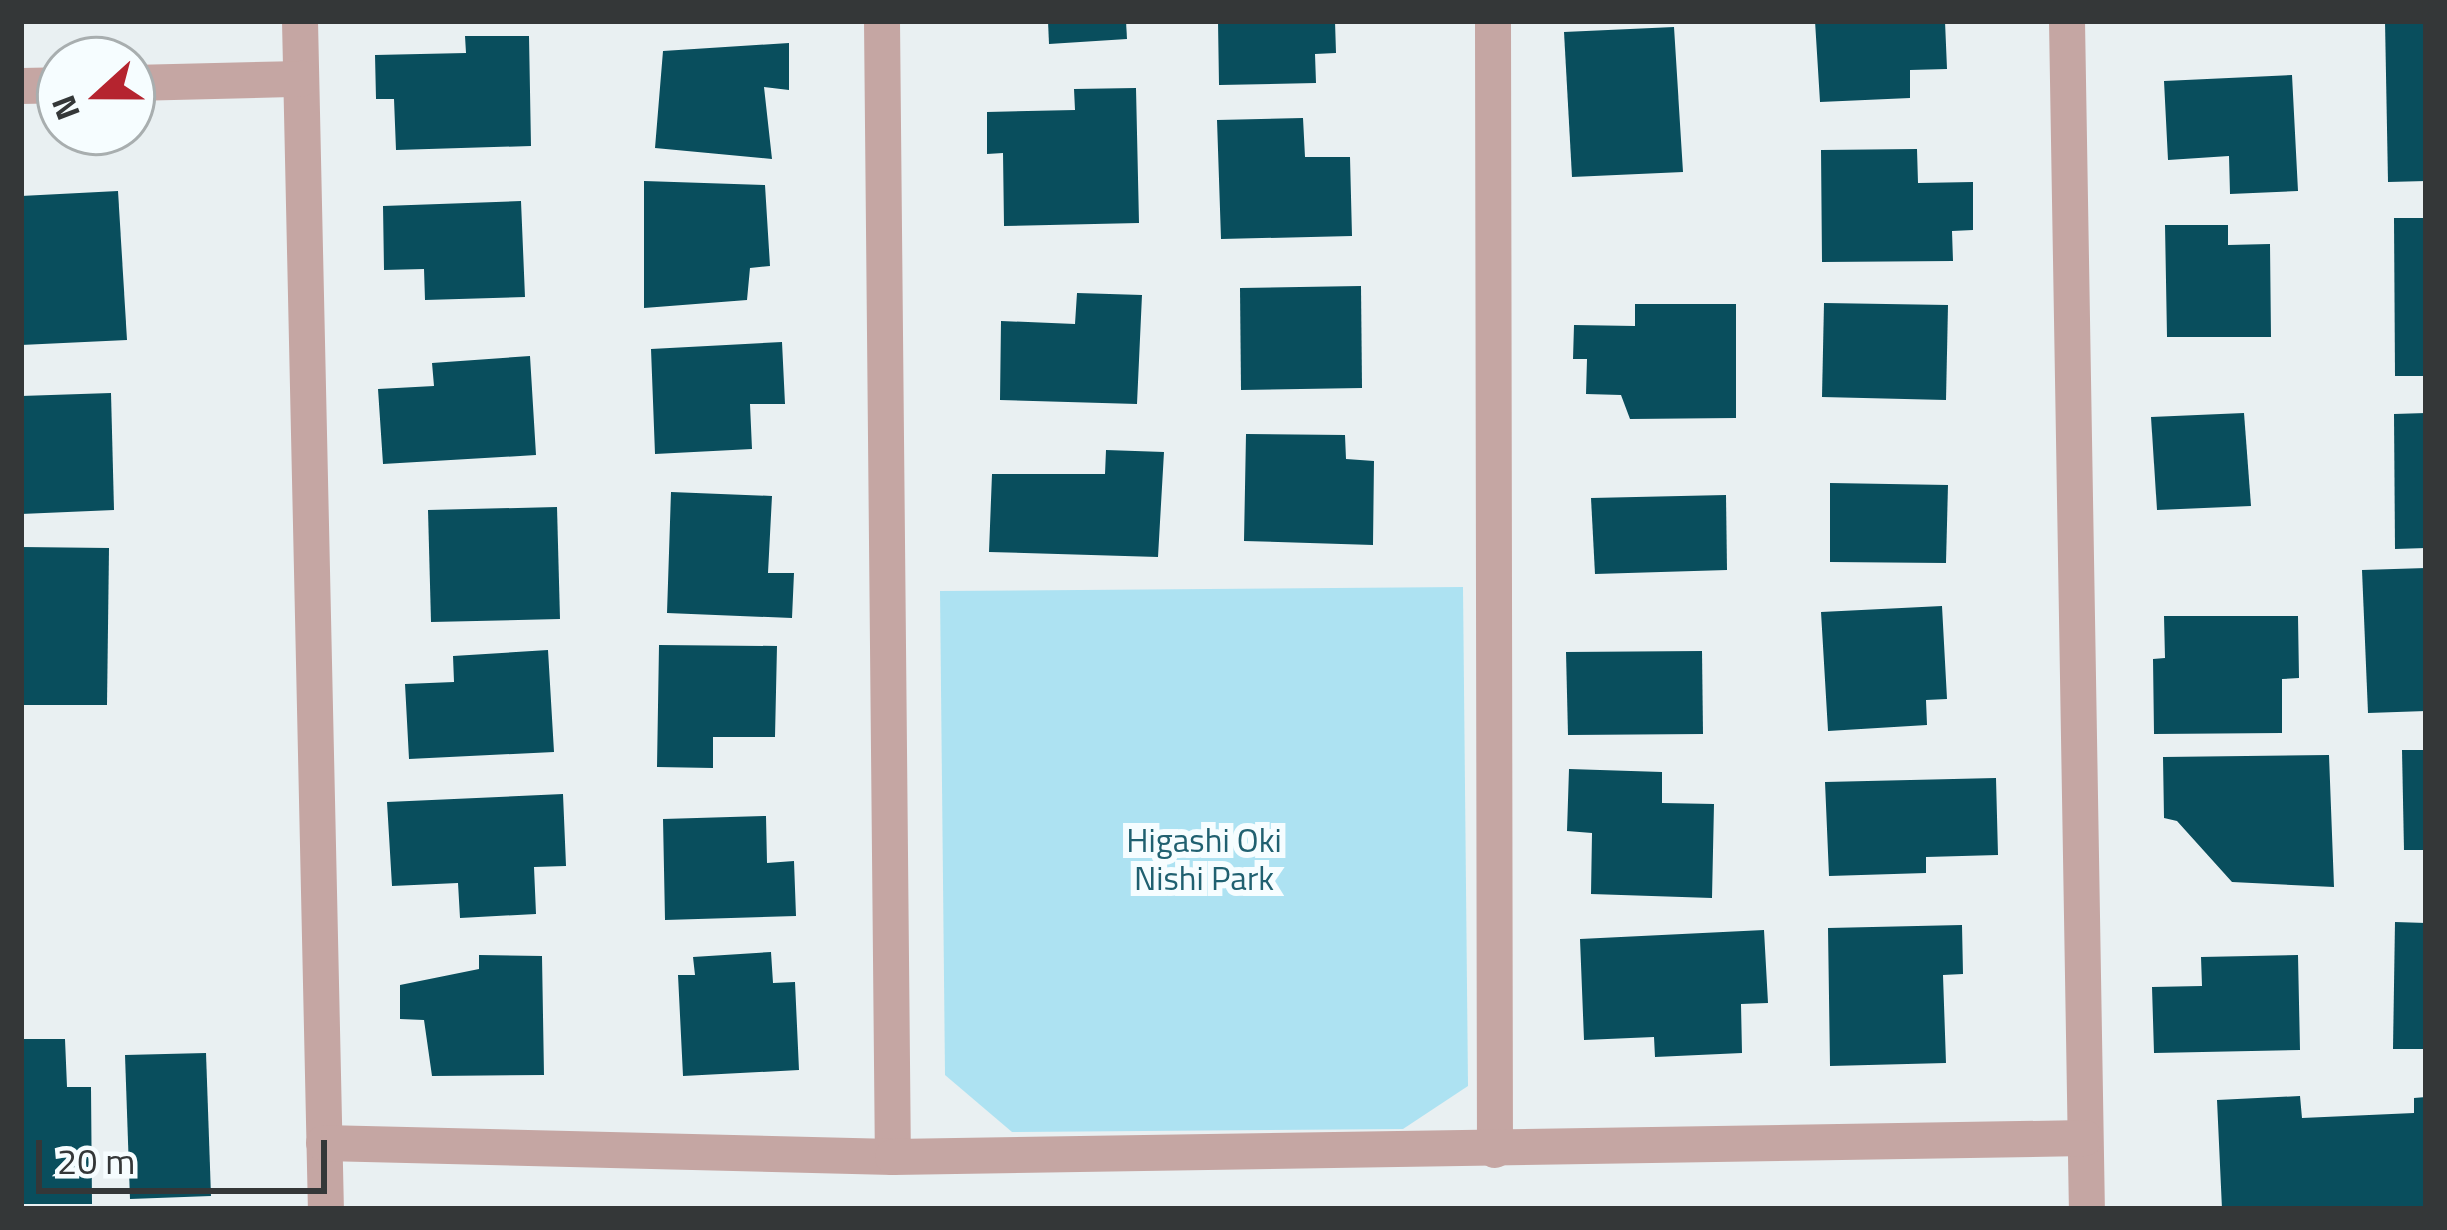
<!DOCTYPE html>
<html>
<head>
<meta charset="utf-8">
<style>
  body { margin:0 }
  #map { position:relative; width:2447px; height:1230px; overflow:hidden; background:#e9f0f2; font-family:"Titillium Web",sans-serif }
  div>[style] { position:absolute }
  .green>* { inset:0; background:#ade2f2 }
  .building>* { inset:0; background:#094e5d }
  .minor>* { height:36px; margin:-18px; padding:0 18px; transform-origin:18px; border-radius:18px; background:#c5a6a3 }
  span { translate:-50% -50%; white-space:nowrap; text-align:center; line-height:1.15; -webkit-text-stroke:12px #f6fdff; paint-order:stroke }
  .park-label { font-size:33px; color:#206070 }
  .frame { position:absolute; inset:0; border:24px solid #343738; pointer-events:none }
  .north { position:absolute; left:36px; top:36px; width:120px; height:120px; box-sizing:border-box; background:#f6fdff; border:3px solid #a8aeaf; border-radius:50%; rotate:249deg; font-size:33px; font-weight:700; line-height:48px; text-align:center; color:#343738 }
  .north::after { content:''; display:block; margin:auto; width:42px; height:54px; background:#b5242f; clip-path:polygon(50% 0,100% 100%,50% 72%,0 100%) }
  .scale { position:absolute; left:36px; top:1140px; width:291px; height:54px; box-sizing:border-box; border:6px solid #343738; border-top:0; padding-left:15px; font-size:36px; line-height:42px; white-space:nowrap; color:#343738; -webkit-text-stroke:9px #f6fdff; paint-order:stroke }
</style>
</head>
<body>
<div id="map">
  <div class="green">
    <div style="clip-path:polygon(1463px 587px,1468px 1086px,1403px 1129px,1012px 1132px,945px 1075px,940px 591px)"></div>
  </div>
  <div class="building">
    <div style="clip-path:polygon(1048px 21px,1126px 21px,1127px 39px,1049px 44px)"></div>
    <div style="clip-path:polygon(1218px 21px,1335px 21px,1336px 53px,1315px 54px,1316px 83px,1219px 85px)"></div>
    <div style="clip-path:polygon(1815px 21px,1945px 21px,1947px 69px,1910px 70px,1910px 98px,1820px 102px)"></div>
    <div style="clip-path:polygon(2385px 21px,2426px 21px,2426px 181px,2388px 182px)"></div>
    <div style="clip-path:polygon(1674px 27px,1683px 172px,1572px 177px,1564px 32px)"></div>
    <div style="clip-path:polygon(465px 36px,529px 36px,531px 146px,396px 150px,394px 99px,376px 99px,375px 55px,466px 53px)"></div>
    <div style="clip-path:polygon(789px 43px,789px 90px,764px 87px,772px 159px,655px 148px,663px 51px)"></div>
    <div style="clip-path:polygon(2292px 75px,2298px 191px,2230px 194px,2229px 156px,2168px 160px,2164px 81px)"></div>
    <div style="clip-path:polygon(1136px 88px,1139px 223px,1004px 226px,1003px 153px,987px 154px,987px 112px,1075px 110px,1074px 89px)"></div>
    <div style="clip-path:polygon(1303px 118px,1305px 157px,1350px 157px,1352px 236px,1221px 239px,1217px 120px)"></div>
    <div style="clip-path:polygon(1917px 149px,1918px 183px,1973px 182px,1973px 230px,1952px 231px,1953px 261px,1822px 262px,1821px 150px)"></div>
    <div style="clip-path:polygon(644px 181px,765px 185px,770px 266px,750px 268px,747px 300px,644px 308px)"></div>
    <div style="clip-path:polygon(118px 191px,127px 340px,21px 345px,21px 196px)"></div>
    <div style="clip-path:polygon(521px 201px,525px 297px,425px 300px,424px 269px,384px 270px,383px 206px)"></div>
    <div style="clip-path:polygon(2394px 218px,2426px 218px,2426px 376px,2395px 376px)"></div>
    <div style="clip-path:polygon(2165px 225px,2228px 225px,2228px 245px,2270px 244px,2271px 337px,2167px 337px)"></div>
    <div style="clip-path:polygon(1361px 286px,1362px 388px,1241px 390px,1240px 288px)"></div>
    <div style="clip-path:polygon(1077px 293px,1142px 295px,1137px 404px,1000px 400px,1001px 321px,1075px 324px)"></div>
    <div style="clip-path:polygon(1824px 303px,1948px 305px,1946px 400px,1822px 397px)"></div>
    <div style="clip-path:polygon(1635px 304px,1736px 304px,1736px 418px,1630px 419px,1621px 395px,1586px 394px,1587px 359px,1573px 359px,1574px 325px,1635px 326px)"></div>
    <div style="clip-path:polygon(782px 342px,785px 404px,750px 404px,752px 449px,655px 454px,651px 349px)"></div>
    <div style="clip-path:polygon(530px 356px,536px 455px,383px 464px,378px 389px,434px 386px,432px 363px)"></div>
    <div style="clip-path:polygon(111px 393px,114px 510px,21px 514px,21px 396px)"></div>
    <div style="clip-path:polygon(2244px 413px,2251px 506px,2157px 510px,2151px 417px)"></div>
    <div style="clip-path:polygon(2426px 413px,2426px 548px,2395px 549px,2394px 414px)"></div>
    <div style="clip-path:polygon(1246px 434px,1345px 435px,1346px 459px,1374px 461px,1373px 545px,1244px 541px)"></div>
    <div style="clip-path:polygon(1106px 450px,1164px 452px,1158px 557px,989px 552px,992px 474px,1105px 474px)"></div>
    <div style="clip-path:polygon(1830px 483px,1948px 485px,1946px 563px,1830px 562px)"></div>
    <div style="clip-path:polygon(671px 492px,772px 496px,768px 573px,794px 573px,792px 618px,667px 613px)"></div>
    <div style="clip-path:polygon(1726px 495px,1727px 570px,1595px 574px,1591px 498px)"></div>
    <div style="clip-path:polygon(557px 507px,560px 619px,431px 622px,428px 510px)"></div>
    <div style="clip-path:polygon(21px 547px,109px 548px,107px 705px,21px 705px)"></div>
    <div style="clip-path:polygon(2426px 568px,2426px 711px,2368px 713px,2362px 570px)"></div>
    <div style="clip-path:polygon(1942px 606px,1947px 699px,1926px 700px,1927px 725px,1828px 731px,1821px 612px)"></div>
    <div style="clip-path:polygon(2164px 616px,2298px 616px,2299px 678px,2282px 679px,2282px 733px,2154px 734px,2153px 659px,2165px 658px)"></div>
    <div style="clip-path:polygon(659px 645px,777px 646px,775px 737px,713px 737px,713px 768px,657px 767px)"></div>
    <div style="clip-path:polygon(548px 650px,554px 752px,409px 759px,405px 684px,454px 682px,453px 656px)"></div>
    <div style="clip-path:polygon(1702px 651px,1703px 734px,1568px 735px,1566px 652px)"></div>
    <div style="clip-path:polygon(2402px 750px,2426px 750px,2426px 850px,2404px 850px)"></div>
    <div style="clip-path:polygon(2329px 755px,2334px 887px,2232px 882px,2177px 821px,2164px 818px,2163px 757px)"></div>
    <div style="clip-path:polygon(1569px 769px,1662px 772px,1662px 803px,1714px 804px,1712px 898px,1591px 894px,1592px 833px,1567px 831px)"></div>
    <div style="clip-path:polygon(1996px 778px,1998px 855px,1926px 857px,1926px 873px,1829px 876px,1825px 782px)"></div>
    <div style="clip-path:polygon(563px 794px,566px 866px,534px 867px,536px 914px,460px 918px,458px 883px,392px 886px,387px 802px)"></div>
    <div style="clip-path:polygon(766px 816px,767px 863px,794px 861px,796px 916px,665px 920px,663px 819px)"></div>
    <div style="clip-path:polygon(2395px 922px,2426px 923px,2426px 1049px,2393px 1049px)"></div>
    <div style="clip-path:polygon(1962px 925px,1963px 974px,1943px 975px,1946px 1063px,1830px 1066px,1828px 928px)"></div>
    <div style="clip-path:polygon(1764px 930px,1768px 1003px,1741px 1004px,1742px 1053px,1655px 1057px,1654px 1037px,1584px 1040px,1580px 939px)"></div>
    <div style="clip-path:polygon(771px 952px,773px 983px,795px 982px,799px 1070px,683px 1076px,678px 975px,695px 975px,693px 957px)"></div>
    <div style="clip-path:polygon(479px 955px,542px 956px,544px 1075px,432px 1076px,424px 1020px,400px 1019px,400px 985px,479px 969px)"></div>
    <div style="clip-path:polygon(2298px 955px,2300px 1050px,2154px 1053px,2152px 987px,2202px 986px,2201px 957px)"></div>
    <div style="clip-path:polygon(21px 1039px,65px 1039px,67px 1087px,91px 1087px,92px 1204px,21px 1204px)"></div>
    <div style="clip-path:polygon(206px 1053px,211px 1196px,130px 1199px,125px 1055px)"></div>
    <div style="clip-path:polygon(2300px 1096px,2302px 1118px,2414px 1113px,2414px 1098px,2426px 1097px,2426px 1209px,2222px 1209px,2217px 1100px)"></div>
  </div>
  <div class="minor">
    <div style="left:300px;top:21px;width:1188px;rotate:88.75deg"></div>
    <div style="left:882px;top:21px;width:1136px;rotate:89.45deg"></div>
    <div style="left:1493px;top:21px;width:1129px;rotate:89.9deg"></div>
    <div style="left:2067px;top:21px;width:1188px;rotate:89.04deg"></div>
    <div style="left:132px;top:83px;width:169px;rotate:-1.4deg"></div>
    <div style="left:21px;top:86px;width:39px;rotate:-1deg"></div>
    <div style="left:324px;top:1143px;width:569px;rotate:1.41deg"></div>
    <div style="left:893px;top:1157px;width:1192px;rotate:-0.91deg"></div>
  </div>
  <div class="park-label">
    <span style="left:1204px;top:860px">Higashi Oki<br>Nishi Park</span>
  </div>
  <div class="frame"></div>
  <div class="north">N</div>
  <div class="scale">20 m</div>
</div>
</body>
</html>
